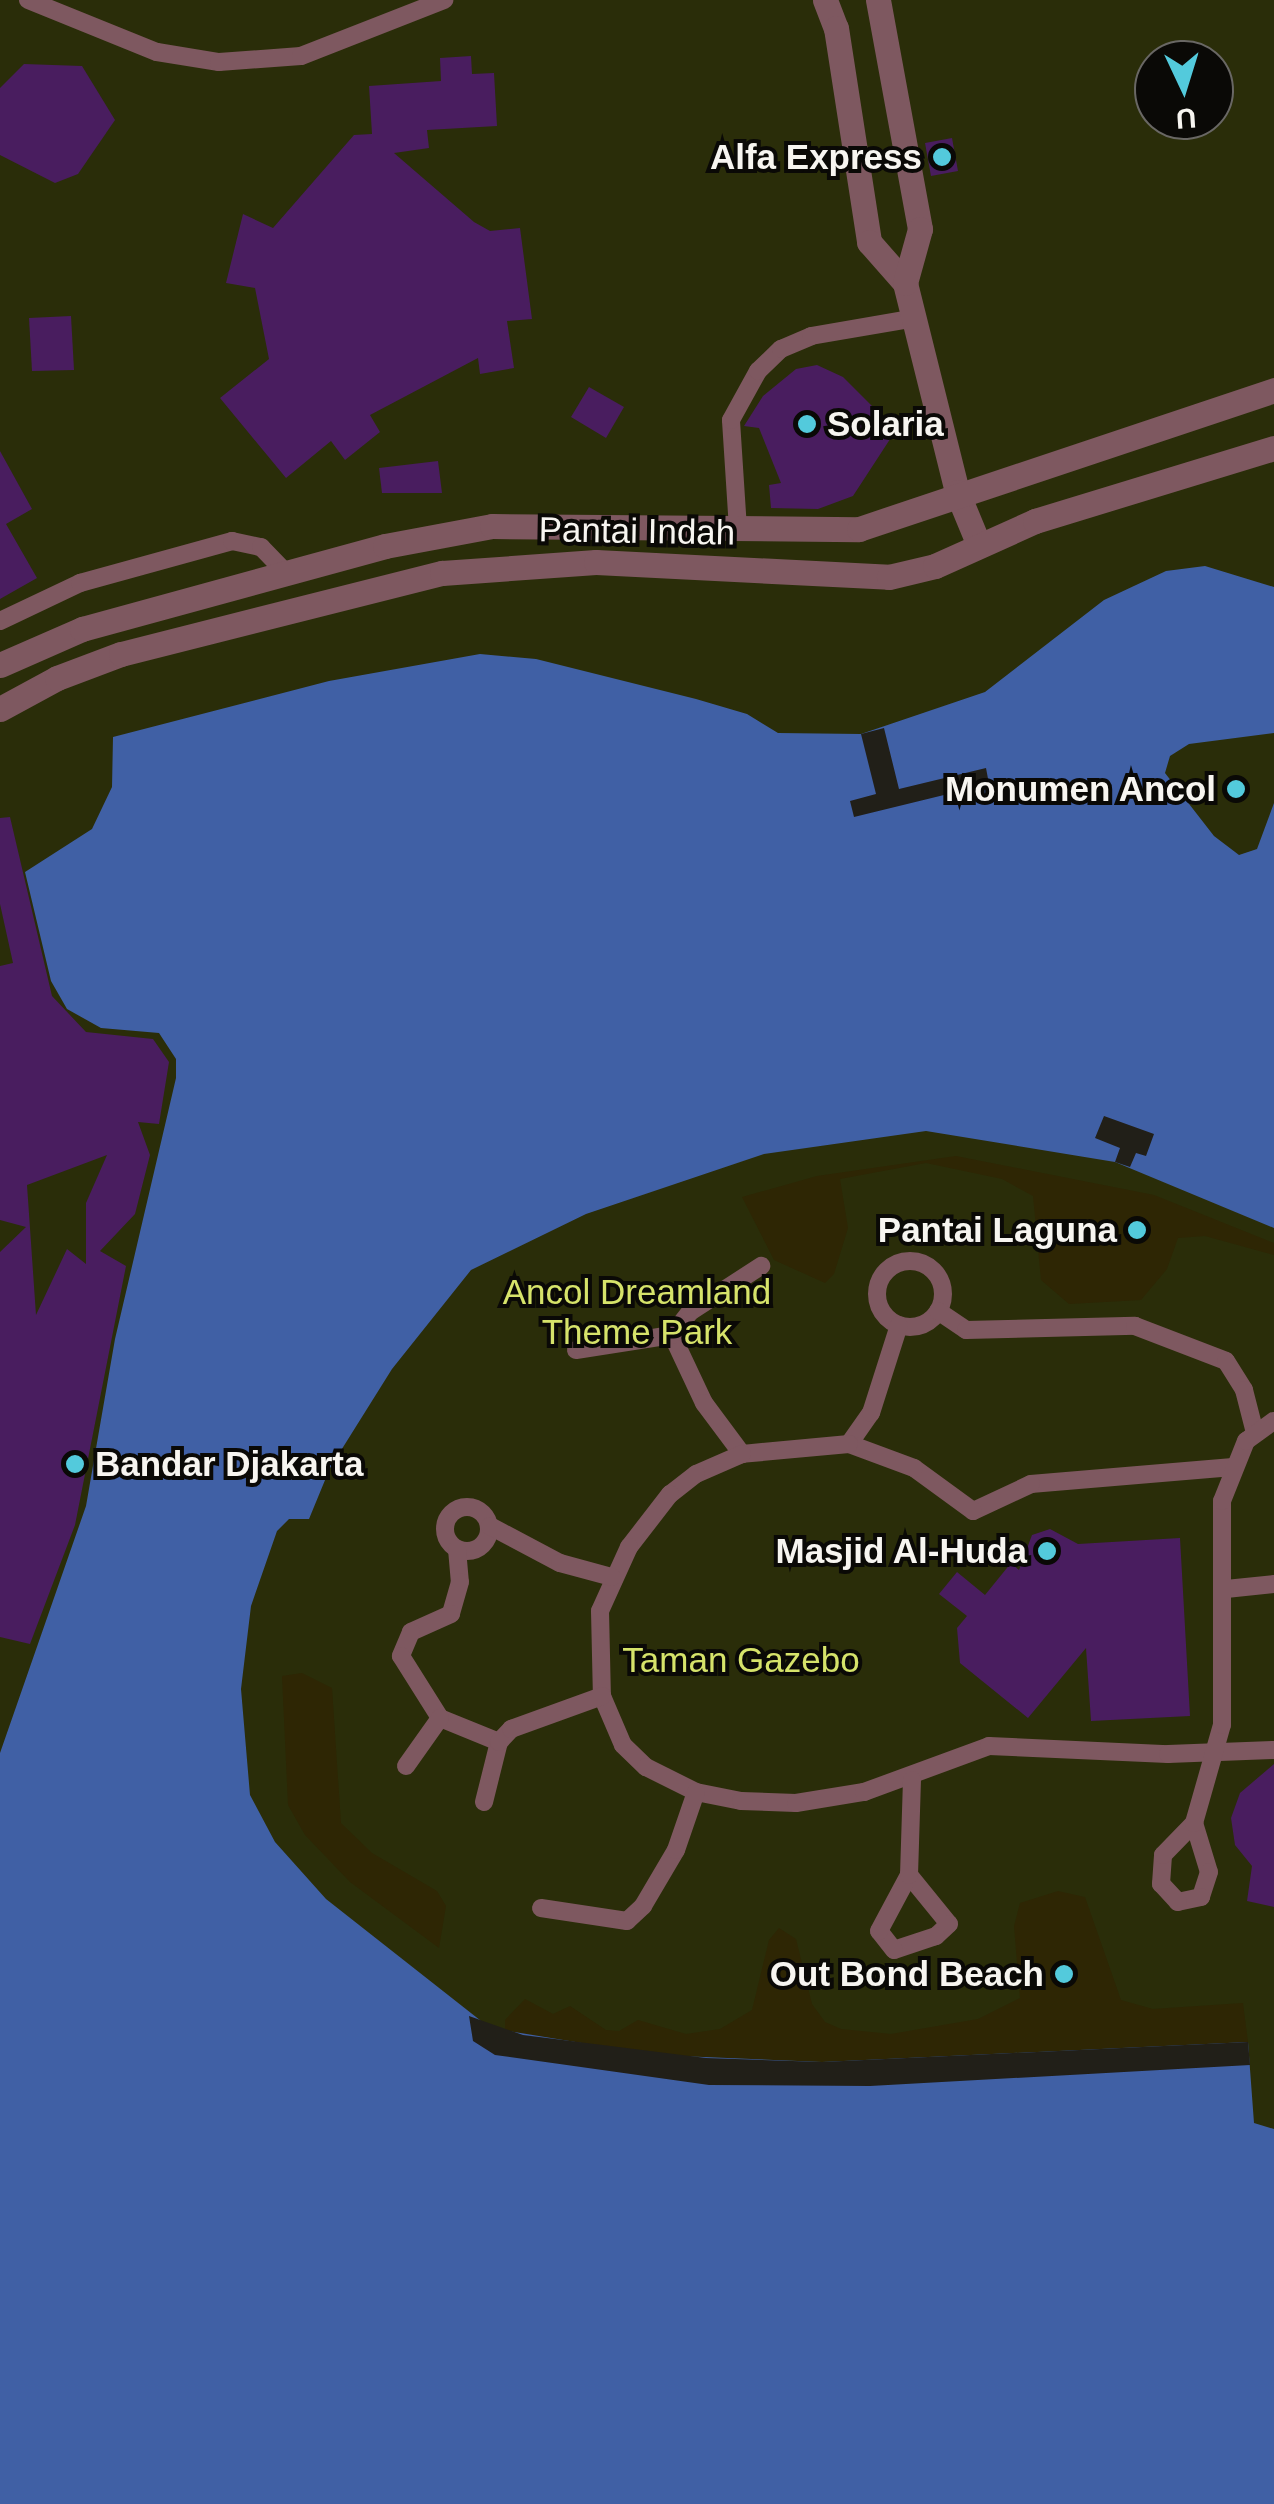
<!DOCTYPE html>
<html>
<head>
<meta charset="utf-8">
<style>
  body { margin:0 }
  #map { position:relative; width:1274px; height:2504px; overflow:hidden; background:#211f18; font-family:Arial,sans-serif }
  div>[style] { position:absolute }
  .green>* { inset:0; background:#2a2d09 }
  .sand>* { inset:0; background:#2e2604 }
  .water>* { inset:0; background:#4060a5 }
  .pier>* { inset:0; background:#211f18 }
  .building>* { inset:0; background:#491d5f }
  .service>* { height:18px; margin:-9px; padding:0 9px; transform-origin:9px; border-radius:9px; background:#7e5860 }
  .service>.ring { margin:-9px; padding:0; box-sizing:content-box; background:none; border:18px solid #7e5860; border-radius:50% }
  .minor>* { height:25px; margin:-12.5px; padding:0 12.5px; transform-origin:12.5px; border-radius:12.5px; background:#7e5860 }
  .tertiary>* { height:25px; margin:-12.5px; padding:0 12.5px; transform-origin:12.5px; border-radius:12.5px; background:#7e5860 }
  .dots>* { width:28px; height:28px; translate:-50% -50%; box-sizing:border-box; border:5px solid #0a0906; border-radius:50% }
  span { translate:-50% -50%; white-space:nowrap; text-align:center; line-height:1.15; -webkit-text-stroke:8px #0a0906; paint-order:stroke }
  .poi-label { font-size:35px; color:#f7f5f0; font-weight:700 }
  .right { translate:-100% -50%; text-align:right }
  .left { translate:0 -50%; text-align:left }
  .street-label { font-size:35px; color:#f7f5f0 }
  .park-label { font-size:35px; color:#d6e36a }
  .north { position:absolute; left:1134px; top:40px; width:100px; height:100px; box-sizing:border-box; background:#0a0906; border:2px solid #696764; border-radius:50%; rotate:176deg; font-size:28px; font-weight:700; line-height:40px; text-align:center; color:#f7f5f0 }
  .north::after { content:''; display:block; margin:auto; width:35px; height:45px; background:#53cadc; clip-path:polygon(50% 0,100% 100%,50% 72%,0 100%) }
</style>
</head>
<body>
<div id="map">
  <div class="green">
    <div style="clip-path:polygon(evenodd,0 0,1274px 0,1274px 2504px,0 2504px,0 0,1154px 60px,1214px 60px,1214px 120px,1154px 120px,1154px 60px)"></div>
  </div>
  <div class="sand">
    <div style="clip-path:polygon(956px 1156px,1154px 1195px,1274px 1243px,1274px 1255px,1205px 1236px,1178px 1238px,1167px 1269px,1141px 1300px,1069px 1304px,1041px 1280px,1033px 1196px,1002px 1179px,926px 1163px,840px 1179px,848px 1228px,834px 1274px,825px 1283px,774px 1260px,742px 1197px,817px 1176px)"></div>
    <div style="clip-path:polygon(302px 1673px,332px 1688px,341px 1823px,372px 1853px,437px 1891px,446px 1906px,439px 1948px,350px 1882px,305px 1835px,288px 1805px,282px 1676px)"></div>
    <div style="clip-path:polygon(1058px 1891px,1085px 1897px,1121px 2000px,1153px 2009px,1243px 2003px,1248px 2042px,822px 2062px,655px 2055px,505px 2031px,505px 2020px,525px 1999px,553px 2014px,570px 2006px,606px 2030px,619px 2031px,638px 2020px,686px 2034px,720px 2029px,752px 2010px,769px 1940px,779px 1928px,796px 1939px,812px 2004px,825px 2022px,841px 2029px,891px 2034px,978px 2019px,1020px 1998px,1014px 1926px,1020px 1903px)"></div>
  </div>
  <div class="water">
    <div style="clip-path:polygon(1205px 566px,1274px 587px,1274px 733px,1189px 744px,1170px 756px,1165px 773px,1214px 836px,1239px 855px,1257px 849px,1274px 803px,1274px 1228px,1115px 1162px,926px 1131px,764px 1154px,586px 1214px,471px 1270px,392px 1369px,330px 1468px,309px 1519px,289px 1519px,277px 1531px,251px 1606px,241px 1689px,250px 1795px,275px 1842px,326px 1899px,490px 2028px,655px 2055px,822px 2062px,1248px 2042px,1254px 2123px,1274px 2129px,1274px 2504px,0 2504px,0 1753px,86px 1506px,115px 1339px,176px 1078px,176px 1059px,159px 1033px,101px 1028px,67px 1009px,51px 981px,25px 872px,92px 829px,112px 787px,113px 737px,329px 681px,480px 654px,536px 659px,696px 699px,747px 714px,778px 733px,861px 734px,985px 692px,1104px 600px,1166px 571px)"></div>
  </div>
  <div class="pier">
    <div style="clip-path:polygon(884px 728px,899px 789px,986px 768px,989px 784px,854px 817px,850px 801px,876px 794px,861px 734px)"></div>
    <div style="clip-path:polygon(1104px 1116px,1154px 1134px,1146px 1156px,1136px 1153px,1130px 1167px,1115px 1162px,1120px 1148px,1095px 1138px)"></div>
    <div style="clip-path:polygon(469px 2016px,523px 2035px,706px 2058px,822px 2062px,1248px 2042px,1250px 2065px,870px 2086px,709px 2085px,495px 2055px,473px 2041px)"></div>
  </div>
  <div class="building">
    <div style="clip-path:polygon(471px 56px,472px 74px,494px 73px,497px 126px,427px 130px,429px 148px,394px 153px,474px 222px,490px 231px,520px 228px,532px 319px,507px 321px,514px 368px,480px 374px,478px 358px,370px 415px,380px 432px,345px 460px,331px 441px,286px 478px,220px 398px,269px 359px,255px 288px,226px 283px,243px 214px,273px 228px,354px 135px,372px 134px,369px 86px,441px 81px,440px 58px)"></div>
    <div style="clip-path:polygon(24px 64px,82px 66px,115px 120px,78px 174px,55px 183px,0 155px,0 88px)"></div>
    <div style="clip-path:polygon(952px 138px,958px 171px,931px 176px,925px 143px)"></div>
    <div style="clip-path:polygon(71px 316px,74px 370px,32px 371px,29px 318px)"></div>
    <div style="clip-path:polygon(817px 365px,843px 377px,896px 430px,853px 496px,818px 509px,771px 508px,769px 485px,781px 483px,759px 428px,744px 426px,763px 396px,796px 369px)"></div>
    <div style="clip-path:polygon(589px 387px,624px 407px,606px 438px,571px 417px)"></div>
    <div style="clip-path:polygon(0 451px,32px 509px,6px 524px,37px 578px,0 599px)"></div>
    <div style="clip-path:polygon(438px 461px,442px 493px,382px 493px,379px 468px)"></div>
    <div style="clip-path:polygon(evenodd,10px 817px,52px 996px,86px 1032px,153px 1039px,169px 1062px,159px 1124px,138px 1122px,150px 1155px,135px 1214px,100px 1251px,126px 1266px,75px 1525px,30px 1644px,0 1637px,0 1252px,26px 1227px,0 1220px,0 966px,13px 963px,0 904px,0 818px,10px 817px,107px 1155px,86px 1203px,86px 1264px,67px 1249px,36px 1315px,27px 1185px,107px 1155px)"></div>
    <div style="clip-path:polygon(1050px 1529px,1078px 1544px,1180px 1538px,1190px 1716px,1091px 1721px,1086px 1648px,1028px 1718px,960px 1663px,957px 1628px,967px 1616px,939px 1594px,957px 1572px,985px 1595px,1011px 1563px,1019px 1570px,1032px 1535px)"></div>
    <div style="clip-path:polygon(1274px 1764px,1274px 1907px,1247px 1901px,1252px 1866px,1235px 1845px,1231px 1818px,1240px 1793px)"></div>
  </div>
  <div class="service">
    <div style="left:28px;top:0;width:139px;rotate:22deg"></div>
    <div style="left:157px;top:52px;width:63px;rotate:9.2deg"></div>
    <div style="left:219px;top:62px;width:82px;rotate:-4.2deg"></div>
    <div style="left:301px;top:56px;width:154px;rotate:-21.4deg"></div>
    <div style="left:738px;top:529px;width:109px;rotate:-93.7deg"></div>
    <div style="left:731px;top:420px;width:56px;rotate:-61.1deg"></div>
    <div style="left:758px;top:371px;width:32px;rotate:-44deg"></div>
    <div style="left:781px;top:349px;width:33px;rotate:-23deg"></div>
    <div style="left:811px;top:336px;width:107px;rotate:-9.7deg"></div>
    <div style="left:0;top:621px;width:89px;rotate:-25.4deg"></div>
    <div style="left:80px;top:583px;width:158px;rotate:-15.4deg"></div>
    <div style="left:232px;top:541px;width:30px;rotate:12deg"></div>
    <div style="left:261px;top:547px;width:37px;rotate:46deg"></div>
    <div class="ring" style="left:877px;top:1261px;width:48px;height:48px"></div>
    <div style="left:938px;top:1311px;width:34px;rotate:34deg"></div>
    <div style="left:966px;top:1330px;width:169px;rotate:-1.4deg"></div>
    <div style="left:1135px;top:1326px;width:97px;rotate:21deg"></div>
    <div style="left:1226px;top:1361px;width:34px;rotate:58deg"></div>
    <div style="left:1244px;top:1390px;width:40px;rotate:75.6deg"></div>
    <div style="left:672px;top:1335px;width:75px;rotate:64.8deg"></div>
    <div style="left:704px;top:1403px;width:64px;rotate:53.3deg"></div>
    <div style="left:576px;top:1350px;width:97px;rotate:-8.9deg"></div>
    <div style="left:672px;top:1335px;width:29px;rotate:-52deg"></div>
    <div style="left:690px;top:1312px;width:85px;rotate:-32.9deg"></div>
    <div style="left:849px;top:1444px;width:38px;rotate:-55deg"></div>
    <div style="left:871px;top:1413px;width:92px;rotate:-72.3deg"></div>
    <div style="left:1233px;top:1467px;width:203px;rotate:175.2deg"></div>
    <div style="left:1031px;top:1484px;width:64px;rotate:155deg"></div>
    <div style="left:973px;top:1511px;width:73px;rotate:-143.9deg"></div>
    <div style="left:914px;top:1468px;width:69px;rotate:-159.7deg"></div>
    <div style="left:849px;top:1444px;width:107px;rotate:174.7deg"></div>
    <div style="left:742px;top:1454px;width:50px;rotate:156.5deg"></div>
    <div style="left:696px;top:1474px;width:33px;rotate:142deg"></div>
    <div style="left:670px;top:1494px;width:67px;rotate:127.7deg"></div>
    <div style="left:629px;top:1547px;width:70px;rotate:114.4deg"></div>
    <div style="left:600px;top:1611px;width:85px;rotate:88.7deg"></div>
    <div style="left:602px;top:1696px;width:53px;rotate:66.8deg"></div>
    <div style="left:623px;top:1745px;width:32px;rotate:44deg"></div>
    <div style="left:646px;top:1767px;width:56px;rotate:26.6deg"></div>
    <div style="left:696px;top:1792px;width:46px;rotate:11.3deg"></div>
    <div style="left:741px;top:1801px;width:55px;rotate:2.1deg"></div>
    <div style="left:796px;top:1803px;width:69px;rotate:-9.2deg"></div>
    <div style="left:864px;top:1792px;width:133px;rotate:-20.2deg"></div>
    <div style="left:989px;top:1746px;width:179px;rotate:2.6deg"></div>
    <div style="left:1168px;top:1754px;width:106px;rotate:-2.2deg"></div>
    <div class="ring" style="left:445px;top:1507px;width:26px;height:26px"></div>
    <div style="left:490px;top:1526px;width:79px;rotate:27.9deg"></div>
    <div style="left:560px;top:1563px;width:54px;rotate:15.1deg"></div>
    <div style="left:457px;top:1549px;width:33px;rotate:85deg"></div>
    <div style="left:460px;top:1582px;width:33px;rotate:106deg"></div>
    <div style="left:451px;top:1614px;width:44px;rotate:155.8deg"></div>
    <div style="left:411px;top:1632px;width:26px;rotate:113deg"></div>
    <div style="left:401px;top:1656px;width:73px;rotate:57.8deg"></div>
    <div style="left:440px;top:1718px;width:64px;rotate:22.1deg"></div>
    <div style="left:1226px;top:1589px;width:48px;rotate:-5.9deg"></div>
    <div style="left:406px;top:1766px;width:59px;rotate:-54.7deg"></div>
    <div style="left:484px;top:1802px;width:62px;rotate:-76deg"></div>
    <div style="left:499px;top:1742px;width:18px;rotate:-47deg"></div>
    <div style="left:511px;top:1729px;width:97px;rotate:-19.9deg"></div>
    <div style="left:1194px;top:1823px;width:51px;rotate:73deg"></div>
    <div style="left:1209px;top:1872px;width:26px;rotate:108deg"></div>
    <div style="left:1201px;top:1897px;width:24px;rotate:168deg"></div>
    <div style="left:1178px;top:1902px;width:25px;rotate:-133deg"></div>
    <div style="left:1161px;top:1884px;width:29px;rotate:-86deg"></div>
    <div style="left:1163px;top:1855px;width:45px;rotate:-45.9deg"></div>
    <div style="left:1194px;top:1823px;width:102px;rotate:-74.1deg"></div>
    <div style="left:1222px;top:1725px;width:224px;rotate:-90deg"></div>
    <div style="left:1222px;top:1501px;width:65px;rotate:-68.2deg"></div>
    <div style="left:1246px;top:1441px;width:34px;rotate:-36deg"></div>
    <div style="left:909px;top:1875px;width:63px;rotate:50.8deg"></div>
    <div style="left:949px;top:1924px;width:18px;rotate:137deg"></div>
    <div style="left:936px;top:1936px;width:44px;rotate:161.6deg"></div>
    <div style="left:894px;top:1950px;width:24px;rotate:-128deg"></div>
    <div style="left:879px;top:1931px;width:64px;rotate:-61.8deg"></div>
    <div style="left:909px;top:1875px;width:95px;rotate:-88.2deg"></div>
    <div style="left:541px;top:1908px;width:87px;rotate:8.6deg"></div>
    <div style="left:627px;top:1921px;width:22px;rotate:-43deg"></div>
    <div style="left:643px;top:1906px;width:65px;rotate:-59.5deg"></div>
    <div style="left:676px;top:1850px;width:61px;rotate:-71deg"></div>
  </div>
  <div class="minor">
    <div style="left:825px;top:0;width:30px;rotate:69deg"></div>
    <div style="left:836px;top:28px;width:217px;rotate:81.2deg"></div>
    <div style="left:869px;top:242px;width:55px;rotate:48.7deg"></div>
    <div style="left:905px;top:283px;width:215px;rotate:76deg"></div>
    <div style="left:957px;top:492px;width:57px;rotate:67.5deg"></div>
    <div style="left:878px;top:0;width:233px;rotate:79.6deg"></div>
    <div style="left:920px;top:229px;width:56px;rotate:105.5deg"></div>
  </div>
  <div class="tertiary">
    <div style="left:0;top:665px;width:90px;rotate:-23.7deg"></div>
    <div style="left:82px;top:629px;width:314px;rotate:-15.3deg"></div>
    <div style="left:385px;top:546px;width:109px;rotate:-10.6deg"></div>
    <div style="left:492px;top:526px;width:367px;rotate:0.5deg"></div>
    <div style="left:859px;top:529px;width:438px;rotate:-18.5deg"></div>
    <div style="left:0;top:709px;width:65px;rotate:-28.5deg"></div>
    <div style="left:57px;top:678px;width:68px;rotate:-20.6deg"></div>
    <div style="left:121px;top:654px;width:331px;rotate:-14.2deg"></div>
    <div style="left:442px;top:573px;width:154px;rotate:-4.1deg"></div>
    <div style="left:596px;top:562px;width:293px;rotate:2.9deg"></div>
    <div style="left:889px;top:577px;width:47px;rotate:-13.4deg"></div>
    <div style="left:935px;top:566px;width:110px;rotate:-24.2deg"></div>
    <div style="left:1035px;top:521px;width:250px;rotate:-17deg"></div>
  </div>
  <div class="dots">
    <div style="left:942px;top:157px;background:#53cadc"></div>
    <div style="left:807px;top:424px;background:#53cadc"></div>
    <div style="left:1236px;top:789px;background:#53cadc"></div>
    <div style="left:1137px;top:1230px;background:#53cadc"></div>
    <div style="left:75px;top:1464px;background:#53cadc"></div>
    <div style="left:1047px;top:1551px;background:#53cadc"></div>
    <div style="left:1064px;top:1974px;background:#53cadc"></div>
  </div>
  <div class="poi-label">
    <span class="right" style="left:922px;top:157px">Alfa Express</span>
    <span class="left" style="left:827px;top:424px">Solaria</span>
    <span class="right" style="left:1216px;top:789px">Monumen Ancol</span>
    <span class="right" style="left:1117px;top:1230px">Pantai Laguna</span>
    <span class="left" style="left:95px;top:1464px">Bandar Djakarta</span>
    <span class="right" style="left:1027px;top:1551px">Masjid Al-Huda</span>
    <span class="right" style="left:1044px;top:1974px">Out Bond Beach</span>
  </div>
  <div class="street-label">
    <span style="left:637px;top:531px;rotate:1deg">Pantai Indah</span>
  </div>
  <div class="park-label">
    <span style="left:637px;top:1312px">Ancol Dreamland<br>Theme Park</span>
    <span style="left:741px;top:1660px">Taman Gazebo</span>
  </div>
  <div class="north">U</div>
</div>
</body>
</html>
